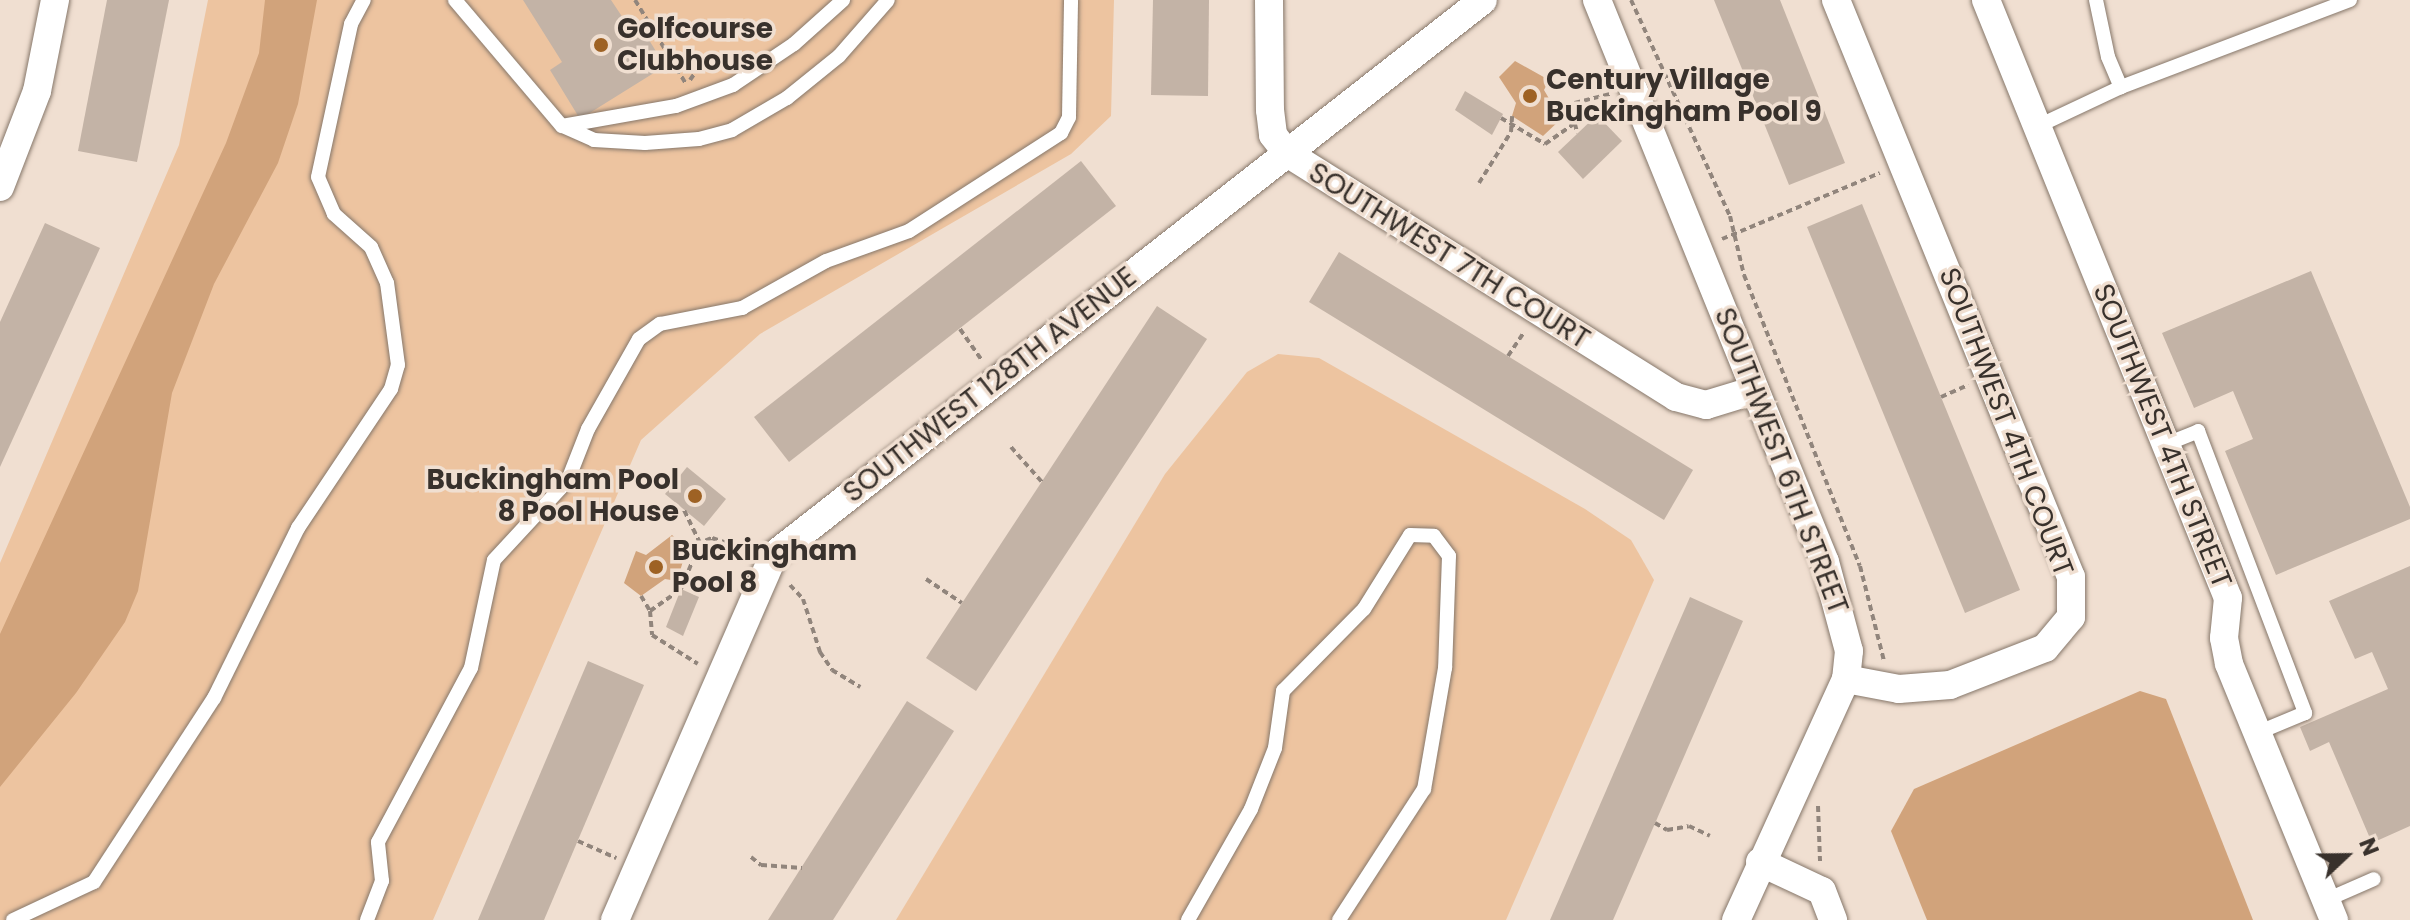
<!DOCTYPE html>
<html>
<head>
<meta charset="utf-8">
<style>
  body { margin:0 }
  #map { position:relative; width:2410px; height:920px; overflow:hidden; background:#f0dfd1; font-family:Poppins,sans-serif }
  div>[style] { position:absolute }
  .green>* { inset:0; background:#edc4a0 }
  .water>* { inset:0; background:#d1a37b }
  .building>* { inset:0; background:#c3b3a6 }
  .path>* { height:4px; margin-top:-2px; transform-origin:0; background:repeating-linear-gradient(90deg,#91857c 0 6px,transparent 0 10px) }
  .roads { filter:drop-shadow(0 0 2px #86776a) drop-shadow(0 0 2px #86776a) }
  .service>* { height:14px; margin:-7px; padding:0 7px; transform-origin:7px; border-radius:7px; background:#fff }
  .minor>* { height:28px; margin:-14px; padding:0 14px; transform-origin:14px; border-radius:14px; background:#fff }
  .dots>* { width:22px; height:22px; translate:-50% -50%; box-sizing:border-box; border:4px solid #f0dfd1; border-radius:50% }
  span { translate:-50% -50%; white-space:nowrap; text-align:center; line-height:1.15; -webkit-text-stroke:7px #f0dfd1; paint-order:stroke }
  .poi-label { font-size:28px; color:#38312c; font-weight:700 }
  .left { translate:0 -50%; text-align:left }
  .right { translate:-100% -50%; text-align:right }
  .street-label { font-size:28px; color:#38312c }
  .north { position:absolute; left:2306px; top:816px; width:80px; height:80px; -webkit-text-stroke:6px #f0dfd1; paint-order:stroke; rotate:68deg; font-size:22px; font-weight:700; line-height:32px; text-align:center; color:#38312c }
  .north::after { content:''; display:block; margin:auto; width:28px; height:36px; background:#38312c; clip-path:polygon(50% 0,100% 100%,50% 72%,0 100%) }
</style>
</head>
<body>
<div id="map">
  <div class="green">
    <div style="clip-path:polygon(208px 0,1114px 0,1111px 116px,1071px 154px,760px 334px,641px 440px,433px 920px,0 920px,0 563px,179px 145px)"></div>
    <div style="clip-path:polygon(1278px 354px,1319px 358px,1585px 509px,1631px 540px,1654px 580px,1506px 920px,896px 920px,1165px 474px,1247px 372px)"></div>
  </div>
  <div class="water">
    <div style="clip-path:polygon(265px 0,317px 0,298px 104px,278px 163px,214px 284px,172px 393px,138px 591px,125px 622px,76px 693px,0 787px,0 634px,226px 143px,259px 53px)"></div>
    <div style="clip-path:polygon(1515px 61px,1549px 80px,1544px 90px,1561px 119px,1543px 136px,1512px 116px,1516px 103px,1499px 77px)"></div>
    <div style="clip-path:polygon(672px 535px,687px 548px,677px 581px,665px 579px,641px 596px,624px 583px,636px 551px,646px 555px)"></div>
    <div style="clip-path:polygon(2140px 691px,2166px 699px,2253px 920px,1927px 920px,1891px 831px,1914px 789px)"></div>
  </div>
  <div class="building">
    <div style="clip-path:polygon(107px 0,169px 0,137px 162px,78px 151px)"></div>
    <div style="clip-path:polygon(523px 0,611px 0,629px 27px,638px 22px,665px 66px,580px 119px,550px 70px,562px 62px)"></div>
    <div style="clip-path:polygon(1153px 0,1209px 0,1208px 96px,1151px 95px)"></div>
    <div style="clip-path:polygon(1714px 0,1780px 0,1845px 163px,1789px 185px)"></div>
    <div style="clip-path:polygon(1465px 91px,1503px 114px,1492px 135px,1455px 110px)"></div>
    <div style="clip-path:polygon(1597px 115px,1622px 141px,1583px 179px,1558px 152px)"></div>
    <div style="clip-path:polygon(1081px 161px,1116px 206px,789px 462px,754px 417px)"></div>
    <div style="clip-path:polygon(1862px 204px,2020px 590px,1965px 613px,1807px 227px)"></div>
    <div style="clip-path:polygon(45px 223px,100px 248px,0 467px,0 322px)"></div>
    <div style="clip-path:polygon(1339px 252px,1693px 470px,1664px 520px,1309px 302px)"></div>
    <div style="clip-path:polygon(2311px 271px,2410px 507px,2410px 519px,2276px 575px,2225px 451px,2253px 439px,2233px 391px,2194px 408px,2162px 333px)"></div>
    <div style="clip-path:polygon(1157px 306px,1207px 339px,976px 691px,926px 658px)"></div>
    <div style="clip-path:polygon(687px 467px,726px 499px,704px 526px,665px 494px)"></div>
    <div style="clip-path:polygon(2410px 566px,2410px 826px,2372px 843px,2329px 742px,2310px 751px,2300px 727px,2388px 689px,2372px 652px,2355px 659px,2329px 601px)"></div>
    <div style="clip-path:polygon(681px 589px,699px 597px,683px 636px,666px 627px)"></div>
    <div style="clip-path:polygon(1690px 597px,1743px 621px,1613px 920px,1550px 920px)"></div>
    <div style="clip-path:polygon(588px 661px,644px 685px,544px 920px,478px 920px)"></div>
    <div style="clip-path:polygon(907px 701px,954px 731px,833px 920px,768px 920px)"></div>
  </div>
  <div class="path">
    <div style="left:635px;top:0;width:98px;rotate:58.7deg"></div>
    <div style="left:1631px;top:0;width:238px;rotate:65.4deg"></div>
    <div style="left:1730px;top:216px;width:61px;rotate:76.7deg"></div>
    <div style="left:1744px;top:275px;width:313px;rotate:68.3deg"></div>
    <div style="left:1860px;top:566px;width:98px;rotate:75.8deg"></div>
    <div style="left:690px;top:80px;width:33px;rotate:-55deg"></div>
    <div style="left:1570px;top:104px;width:30px;rotate:76deg"></div>
    <div style="left:1555px;top:108px;width:57px;rotate:-14.3deg"></div>
    <div style="left:1501px;top:118px;width:51px;rotate:30.6deg"></div>
    <div style="left:1545px;top:144px;width:37px;rotate:-35deg"></div>
    <div style="left:1479px;top:183px;width:60px;rotate:-57.9deg"></div>
    <div style="left:1511px;top:132px;width:16px;rotate:-86deg"></div>
    <div style="left:1722px;top:239px;width:171px;rotate:-22.7deg"></div>
    <div style="left:960px;top:329px;width:37px;rotate:55deg"></div>
    <div style="left:1508px;top:356px;width:29px;rotate:-56deg"></div>
    <div style="left:1941px;top:397px;width:30px;rotate:-24deg"></div>
    <div style="left:1011px;top:447px;width:47px;rotate:48.5deg"></div>
    <div style="left:687px;top:548px;width:27px;rotate:-22deg"></div>
    <div style="left:712px;top:538px;width:40px;rotate:18.9deg"></div>
    <div style="left:926px;top:579px;width:43px;rotate:33.7deg"></div>
    <div style="left:790px;top:585px;width:19px;rotate:47deg"></div>
    <div style="left:803px;top:599px;width:56px;rotate:72.2deg"></div>
    <div style="left:820px;top:652px;width:22px;rotate:56deg"></div>
    <div style="left:832px;top:670px;width:33px;rotate:31deg"></div>
    <div style="left:641px;top:596px;width:17px;rotate:59deg"></div>
    <div style="left:650px;top:611px;width:24px;rotate:85deg"></div>
    <div style="left:652px;top:635px;width:54px;rotate:32.2deg"></div>
    <div style="left:650px;top:611px;width:38px;rotate:-35deg"></div>
    <div style="left:681px;top:589px;width:50px;rotate:-67.6deg"></div>
    <div style="left:700px;top:543px;width:37px;rotate:-116deg"></div>
    <div style="left:1818px;top:806px;width:55px;rotate:87.9deg"></div>
    <div style="left:1655px;top:823px;width:14px;rotate:30deg"></div>
    <div style="left:1667px;top:830px;width:22px;rotate:-10deg"></div>
    <div style="left:1689px;top:826px;width:23px;rotate:25deg"></div>
    <div style="left:578px;top:841px;width:42px;rotate:24.1deg"></div>
    <div style="left:751px;top:857px;width:13px;rotate:39deg"></div>
    <div style="left:761px;top:865px;width:41px;rotate:4.2deg"></div>
  </div>
  <div class="roads">
    <div class="service">
      <div style="left:455px;top:0;width:165px;rotate:49.7deg"></div>
      <div style="left:562px;top:126px;width:116px;rotate:-10deg"></div>
      <div style="left:676px;top:106px;width:61px;rotate:-20.2deg"></div>
      <div style="left:733px;top:85px;width:73px;rotate:-33.9deg"></div>
      <div style="left:794px;top:44px;width:66px;rotate:-41.9deg"></div>
      <div style="left:2096px;top:0;width:58px;rotate:78.1deg"></div>
      <div style="left:2108px;top:57px;width:33px;rotate:67deg"></div>
      <div style="left:563px;top:126px;width:34px;rotate:24deg"></div>
      <div style="left:594px;top:140px;width:51px;rotate:3.4deg"></div>
      <div style="left:645px;top:143px;width:54px;rotate:-4.2deg"></div>
      <div style="left:699px;top:139px;width:34px;rotate:-15deg"></div>
      <div style="left:732px;top:130px;width:64px;rotate:-30.2deg"></div>
      <div style="left:787px;top:98px;width:67px;rotate:-38.9deg"></div>
      <div style="left:839px;top:56px;width:74px;rotate:-48.8deg"></div>
      <div style="left:2036px;top:127px;width:94px;rotate:-25.2deg"></div>
      <div style="left:2121px;top:87px;width:245px;rotate:-20.8deg"></div>
      <div style="left:2164px;top:445px;width:37px;rotate:-22deg"></div>
      <div style="left:2198px;top:431px;width:302px;rotate:69.2deg"></div>
      <div style="left:2305px;top:713px;width:52px;rotate:157.4deg"></div>
      <div style="left:2326px;top:900px;width:52px;rotate:-23.6deg"></div>
      <div style="left:13px;top:920px;width:89px;rotate:-25.1deg"></div>
      <div style="left:94px;top:882px;width:220px;rotate:-56.9deg"></div>
      <div style="left:214px;top:698px;width:190px;rotate:-63.7deg"></div>
      <div style="left:298px;top:528px;width:167px;rotate:-56.2deg"></div>
      <div style="left:391px;top:389px;width:25px;rotate:-74deg"></div>
      <div style="left:398px;top:365px;width:83px;rotate:-97.6deg"></div>
      <div style="left:387px;top:283px;width:39px;rotate:-114deg"></div>
      <div style="left:371px;top:247px;width:50px;rotate:-138.3deg"></div>
      <div style="left:334px;top:214px;width:40px;rotate:-113.4deg"></div>
      <div style="left:318px;top:177px;width:157px;rotate:-77.8deg"></div>
      <div style="left:351px;top:24px;width:27px;rotate:-62deg"></div>
      <div style="left:367px;top:920px;width:42px;rotate:-69deg"></div>
      <div style="left:382px;top:881px;width:39px;rotate:-96deg"></div>
      <div style="left:378px;top:842px;width:197px;rotate:-61.9deg"></div>
      <div style="left:471px;top:668px;width:110px;rotate:-78deg"></div>
      <div style="left:494px;top:560px;width:109px;rotate:-47.2deg"></div>
      <div style="left:568px;top:480px;width:55px;rotate:-68.6deg"></div>
      <div style="left:588px;top:429px;width:103px;rotate:-60.5deg"></div>
      <div style="left:639px;top:339px;width:26px;rotate:-36deg"></div>
      <div style="left:660px;top:324px;width:84px;rotate:-11deg"></div>
      <div style="left:742px;top:308px;width:96px;rotate:-29.2deg"></div>
      <div style="left:826px;top:261px;width:88px;rotate:-19.9deg"></div>
      <div style="left:909px;top:231px;width:181px;rotate:-32.8deg"></div>
      <div style="left:1061px;top:133px;width:18px;rotate:-63deg"></div>
      <div style="left:1069px;top:117px;width:117px;rotate:-89deg"></div>
      <div style="left:1188px;top:920px;width:128px;rotate:-60.4deg"></div>
      <div style="left:1251px;top:809px;width:66px;rotate:-68.5deg"></div>
      <div style="left:1275px;top:748px;width:58px;rotate:-82deg"></div>
      <div style="left:1283px;top:691px;width:115px;rotate:-45.4deg"></div>
      <div style="left:1364px;top:609px;width:87px;rotate:-58.1deg"></div>
      <div style="left:1410px;top:535px;width:24px;rotate:2deg"></div>
      <div style="left:1434px;top:536px;width:25px;rotate:53deg"></div>
      <div style="left:1449px;top:556px;width:112px;rotate:92deg"></div>
      <div style="left:1445px;top:668px;width:123px;rotate:99.8deg"></div>
      <div style="left:1424px;top:789px;width:156px;rotate:123deg"></div>
    </div>
    <div class="minor">
      <div style="left:1269px;top:0;width:110px;rotate:89.5deg"></div>
      <div style="left:1270px;top:110px;width:25px;rotate:83deg"></div>
      <div style="left:1273px;top:135px;width:23px;rotate:52deg"></div>
      <div style="left:1287px;top:153px;width:459px;rotate:32.1deg"></div>
      <div style="left:1676px;top:397px;width:31px;rotate:15deg"></div>
      <div style="left:1706px;top:405px;width:51px;rotate:-17deg"></div>
      <div style="left:1597px;top:0;width:606px;rotate:67.92deg"></div>
      <div style="left:1825px;top:562px;width:92px;rotate:74.9deg"></div>
      <div style="left:1849px;top:651px;width:28px;rotate:96deg"></div>
      <div style="left:1846px;top:679px;width:265px;rotate:114.5deg"></div>
      <div style="left:1836px;top:0;width:623px;rotate:67.84deg"></div>
      <div style="left:2071px;top:577px;width:40px;rotate:90deg"></div>
      <div style="left:2071px;top:617px;width:40px;rotate:130deg"></div>
      <div style="left:2045px;top:648px;width:102px;rotate:158.7deg"></div>
      <div style="left:1950px;top:685px;width:51px;rotate:175.5deg"></div>
      <div style="left:1899px;top:689px;width:54px;rotate:-169.3deg"></div>
      <div style="left:1986px;top:0;width:645px;rotate:67.97deg"></div>
      <div style="left:2228px;top:598px;width:40px;rotate:95.7deg"></div>
      <div style="left:2224px;top:638px;width:26px;rotate:79deg"></div>
      <div style="left:2229px;top:664px;width:277px;rotate:67.7deg"></div>
      <div style="left:0;top:187px;width:103px;rotate:-68.9deg"></div>
      <div style="left:37px;top:91px;width:93px;rotate:-78.8deg"></div>
      <div style="left:1760px;top:862px;width:68px;rotate:25.1deg"></div>
      <div style="left:1822px;top:891px;width:31px;rotate:69deg"></div>
      <div style="left:615px;top:920px;width:398px;rotate:-66.5deg"></div>
      <div style="left:774px;top:555px;width:900px;rotate:-38.05deg"></div>
    </div>
  </div>
  <div class="dots">
    <div style="left:601px;top:45px;background:#9e6224"></div>
    <div style="left:1530px;top:96px;background:#9e6224"></div>
    <div style="left:695px;top:496px;background:#9e6224"></div>
    <div style="left:656px;top:567px;background:#9e6224"></div>
  </div>
  <div class="poi-label">
    <span class="left" style="left:617px;top:45px">Golfcourse<br>Clubhouse</span>
    <span class="left" style="left:1546px;top:96px">Century Village<br>Buckingham Pool 9</span>
    <span class="right" style="left:679px;top:496px">Buckingham Pool<br>8 Pool House</span>
    <span class="left" style="left:672px;top:567px">Buckingham<br>Pool 8</span>
  </div>
  <div class="street-label">
    <span style="left:1449px;top:256px;rotate:32deg">SOUTHWEST 7TH COURT</span>
    <span style="left:990px;top:385px;rotate:-38deg">SOUTHWEST 128TH AVENUE</span>
    <span style="left:2006px;top:422px;rotate:69deg">SOUTHWEST 4TH COURT</span>
    <span style="left:2162px;top:436px;rotate:68deg">SOUTHWEST 4TH STREET</span>
    <span style="left:1781px;top:461px;rotate:69deg">SOUTHWEST 6TH STREET</span>
  </div>
  <div class="north">N</div>
</div>
</body>
</html>
